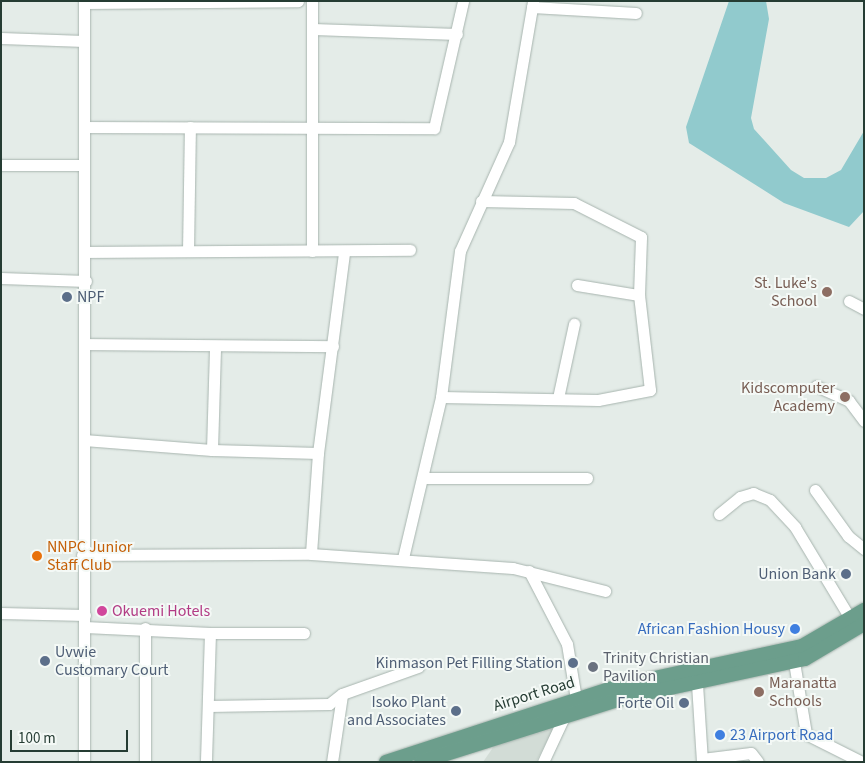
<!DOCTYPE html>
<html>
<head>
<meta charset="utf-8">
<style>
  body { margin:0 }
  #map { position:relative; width:865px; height:763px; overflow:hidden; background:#e4ece8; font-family:"Source Sans 3",sans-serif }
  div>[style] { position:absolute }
  .built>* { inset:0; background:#d2dcd6 }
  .water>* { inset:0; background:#91cacd }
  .roads { filter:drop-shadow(0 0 1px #a7b4ae) drop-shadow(0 0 1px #a7b4ae) }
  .minor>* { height:11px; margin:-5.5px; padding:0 5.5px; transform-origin:5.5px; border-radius:5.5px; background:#fff }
  .major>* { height:14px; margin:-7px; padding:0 7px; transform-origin:7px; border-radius:7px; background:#6c9e8c }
  .dots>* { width:14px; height:14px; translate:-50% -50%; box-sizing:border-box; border:2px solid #f4f9f6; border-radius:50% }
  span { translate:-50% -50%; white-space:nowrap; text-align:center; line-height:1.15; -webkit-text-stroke:4px #f4f9f6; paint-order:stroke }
  .education-label { font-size:16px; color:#785e54 }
  .right { translate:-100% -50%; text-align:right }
  .left { translate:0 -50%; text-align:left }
  .service-label { font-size:16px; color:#4e5e75 }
  .food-label { font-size:16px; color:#c56008 }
  .hotel-label { font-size:16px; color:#b23c85 }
  .shop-label { font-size:16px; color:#366cbe }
  .worship-label { font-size:16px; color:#5b616d }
  .street-label { font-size:16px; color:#253c33 }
  .frame { position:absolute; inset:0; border:2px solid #253c33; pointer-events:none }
  .scale { position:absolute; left:10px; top:730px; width:118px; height:22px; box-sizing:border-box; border:2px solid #253c33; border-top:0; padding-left:6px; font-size:15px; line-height:18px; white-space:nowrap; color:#253c33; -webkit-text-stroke:4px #f4f9f6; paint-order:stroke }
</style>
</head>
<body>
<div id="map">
  <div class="built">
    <div style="clip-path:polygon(554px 728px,536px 762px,483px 762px,494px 746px)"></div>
  </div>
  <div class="water">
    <div style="clip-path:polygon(729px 1px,766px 1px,769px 19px,751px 118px,754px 129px,791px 170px,804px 178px,826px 178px,841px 170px,864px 131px,864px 211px,849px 227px,784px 203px,689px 143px,686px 127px)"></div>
  </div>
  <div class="roads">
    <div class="minor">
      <div style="left:312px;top:1px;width:250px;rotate:90deg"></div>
      <div style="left:84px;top:3px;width:214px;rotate:-0.5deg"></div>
      <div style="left:532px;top:7px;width:104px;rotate:3.3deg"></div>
      <div style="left:313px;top:29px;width:144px;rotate:2deg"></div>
      <div style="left:1px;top:38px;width:83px;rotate:2.1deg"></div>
      <div style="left:84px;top:127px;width:350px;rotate:0.2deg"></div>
      <div style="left:434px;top:128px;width:130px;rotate:-77.1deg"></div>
      <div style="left:1px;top:165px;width:83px"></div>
      <div style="left:188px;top:251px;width:124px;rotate:-89.1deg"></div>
      <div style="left:86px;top:252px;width:324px;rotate:-0.4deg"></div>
      <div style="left:344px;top:253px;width:202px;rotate:97.4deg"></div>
      <div style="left:318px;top:453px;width:101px;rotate:94deg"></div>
      <div style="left:311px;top:554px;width:202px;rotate:4deg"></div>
      <div style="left:513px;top:568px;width:95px;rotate:14deg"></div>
      <div style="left:1px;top:278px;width:85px;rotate:2deg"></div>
      <div style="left:577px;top:285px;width:63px;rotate:9.2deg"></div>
      <div style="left:849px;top:301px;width:17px;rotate:28deg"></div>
      <div style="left:85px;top:344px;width:248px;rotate:0.5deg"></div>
      <div style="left:816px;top:386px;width:36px;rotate:24deg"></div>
      <div style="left:849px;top:401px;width:25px;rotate:53deg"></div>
      <div style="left:441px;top:397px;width:157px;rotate:1.1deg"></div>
      <div style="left:598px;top:400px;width:53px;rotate:-10.9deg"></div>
      <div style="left:650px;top:390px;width:96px;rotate:-96.6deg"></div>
      <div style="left:639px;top:295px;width:58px;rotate:-88deg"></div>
      <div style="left:641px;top:237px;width:75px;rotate:-153.1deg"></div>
      <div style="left:574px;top:203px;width:93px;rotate:-178.8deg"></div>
      <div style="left:558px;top:398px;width:76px;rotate:-77.8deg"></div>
      <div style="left:84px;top:440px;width:128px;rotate:4.5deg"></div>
      <div style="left:212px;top:450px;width:106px;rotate:1.6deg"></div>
      <div style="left:212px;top:450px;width:104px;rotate:-88.3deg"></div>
      <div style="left:423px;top:478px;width:164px"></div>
      <div style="left:815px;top:490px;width:57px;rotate:54.3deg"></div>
      <div style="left:848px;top:536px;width:21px;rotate:39deg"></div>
      <div style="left:719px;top:514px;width:27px;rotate:-39deg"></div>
      <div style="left:740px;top:497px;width:14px;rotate:-17deg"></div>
      <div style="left:753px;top:493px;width:18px;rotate:22deg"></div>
      <div style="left:770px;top:500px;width:37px;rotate:47deg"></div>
      <div style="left:795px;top:527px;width:106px;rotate:58.9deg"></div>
      <div style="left:82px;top:555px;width:229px;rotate:-0.3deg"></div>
      <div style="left:403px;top:558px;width:165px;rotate:-76.7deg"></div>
      <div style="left:441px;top:397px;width:147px;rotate:-82.6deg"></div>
      <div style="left:460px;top:251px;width:120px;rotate:-65.8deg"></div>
      <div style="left:509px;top:142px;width:143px;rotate:-80.3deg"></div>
      <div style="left:529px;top:571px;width:82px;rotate:62.5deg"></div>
      <div style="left:567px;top:644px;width:56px;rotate:80.7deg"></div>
      <div style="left:1px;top:613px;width:84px;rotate:1.4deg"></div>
      <div style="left:85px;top:627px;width:125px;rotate:2.7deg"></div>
      <div style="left:210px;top:633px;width:129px;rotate:91.8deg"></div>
      <div style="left:145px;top:628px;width:134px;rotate:90deg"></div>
      <div style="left:210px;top:633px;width:94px"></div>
      <div style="left:794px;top:662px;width:73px;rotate:80.5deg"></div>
      <div style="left:806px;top:734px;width:63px;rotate:26.6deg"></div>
      <div style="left:697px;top:684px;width:78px;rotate:86.3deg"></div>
      <div style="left:208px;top:706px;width:121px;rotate:-0.9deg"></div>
      <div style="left:329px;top:704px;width:16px;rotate:-38deg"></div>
      <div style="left:342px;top:694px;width:81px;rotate:-19.6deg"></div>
      <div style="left:702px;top:759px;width:49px;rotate:-7deg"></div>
      <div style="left:751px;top:753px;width:11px;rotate:52deg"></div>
      <div style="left:84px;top:762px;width:761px;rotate:-90deg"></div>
      <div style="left:332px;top:762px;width:68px;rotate:-81.5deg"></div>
      <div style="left:543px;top:762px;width:50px;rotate:-65deg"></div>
    </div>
    <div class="major">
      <div style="left:386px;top:762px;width:248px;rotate:-18.1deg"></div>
      <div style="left:622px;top:685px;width:184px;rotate:-12.2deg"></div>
      <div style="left:802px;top:646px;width:72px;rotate:-30.1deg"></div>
      <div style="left:421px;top:762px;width:213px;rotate:-17.5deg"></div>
      <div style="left:624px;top:698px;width:185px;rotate:-12.2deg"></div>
      <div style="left:805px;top:659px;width:69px;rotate:-30.7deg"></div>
    </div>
  </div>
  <div class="dots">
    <div style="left:827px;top:292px;background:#8d6e63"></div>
    <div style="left:67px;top:297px;background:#5c6f8a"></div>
    <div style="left:845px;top:397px;background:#8d6e63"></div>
    <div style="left:37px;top:556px;background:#e8710a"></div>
    <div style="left:846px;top:574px;background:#5c6f8a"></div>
    <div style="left:102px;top:611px;background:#d1479c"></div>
    <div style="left:795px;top:629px;background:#3f7fe0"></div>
    <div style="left:45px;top:661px;background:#5c6f8a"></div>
    <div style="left:573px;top:663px;background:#5c6f8a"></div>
    <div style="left:593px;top:667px;background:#6b7280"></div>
    <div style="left:759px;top:692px;background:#8d6e63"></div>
    <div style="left:684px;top:703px;background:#5c6f8a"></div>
    <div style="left:456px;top:711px;background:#5c6f8a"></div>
    <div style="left:720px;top:735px;background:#3f7fe0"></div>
  </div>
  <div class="education-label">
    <span class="right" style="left:817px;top:292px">St. Luke's<br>School</span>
    <span class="right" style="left:835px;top:397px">Kidscomputer<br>Academy</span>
    <span class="left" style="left:769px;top:692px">Maranatta<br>Schools</span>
  </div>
  <div class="service-label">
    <span class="left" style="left:77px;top:297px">NPF</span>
    <span class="right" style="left:836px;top:574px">Union Bank</span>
    <span class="left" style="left:55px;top:661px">Uvwie<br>Customary Court</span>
    <span class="right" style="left:563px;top:663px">Kinmason Pet Filling Station</span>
    <span class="right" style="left:446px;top:711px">Isoko Plant<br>and Associates</span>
    <span class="right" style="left:674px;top:703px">Forte Oil</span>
  </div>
  <div class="food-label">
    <span class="left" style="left:47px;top:556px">NNPC Junior<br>Staff Club</span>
  </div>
  <div class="hotel-label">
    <span class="left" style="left:112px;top:611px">Okuemi Hotels</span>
  </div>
  <div class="shop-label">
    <span class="right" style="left:785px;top:629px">African Fashion Housy</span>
    <span class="left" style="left:730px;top:735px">23 Airport Road</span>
  </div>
  <div class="worship-label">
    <span class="left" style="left:603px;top:667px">Trinity Christian<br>Pavilion</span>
  </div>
  <div class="street-label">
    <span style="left:534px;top:694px;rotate:-17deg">Airport Road</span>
  </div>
  <div class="frame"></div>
  <div class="scale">100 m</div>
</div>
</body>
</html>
